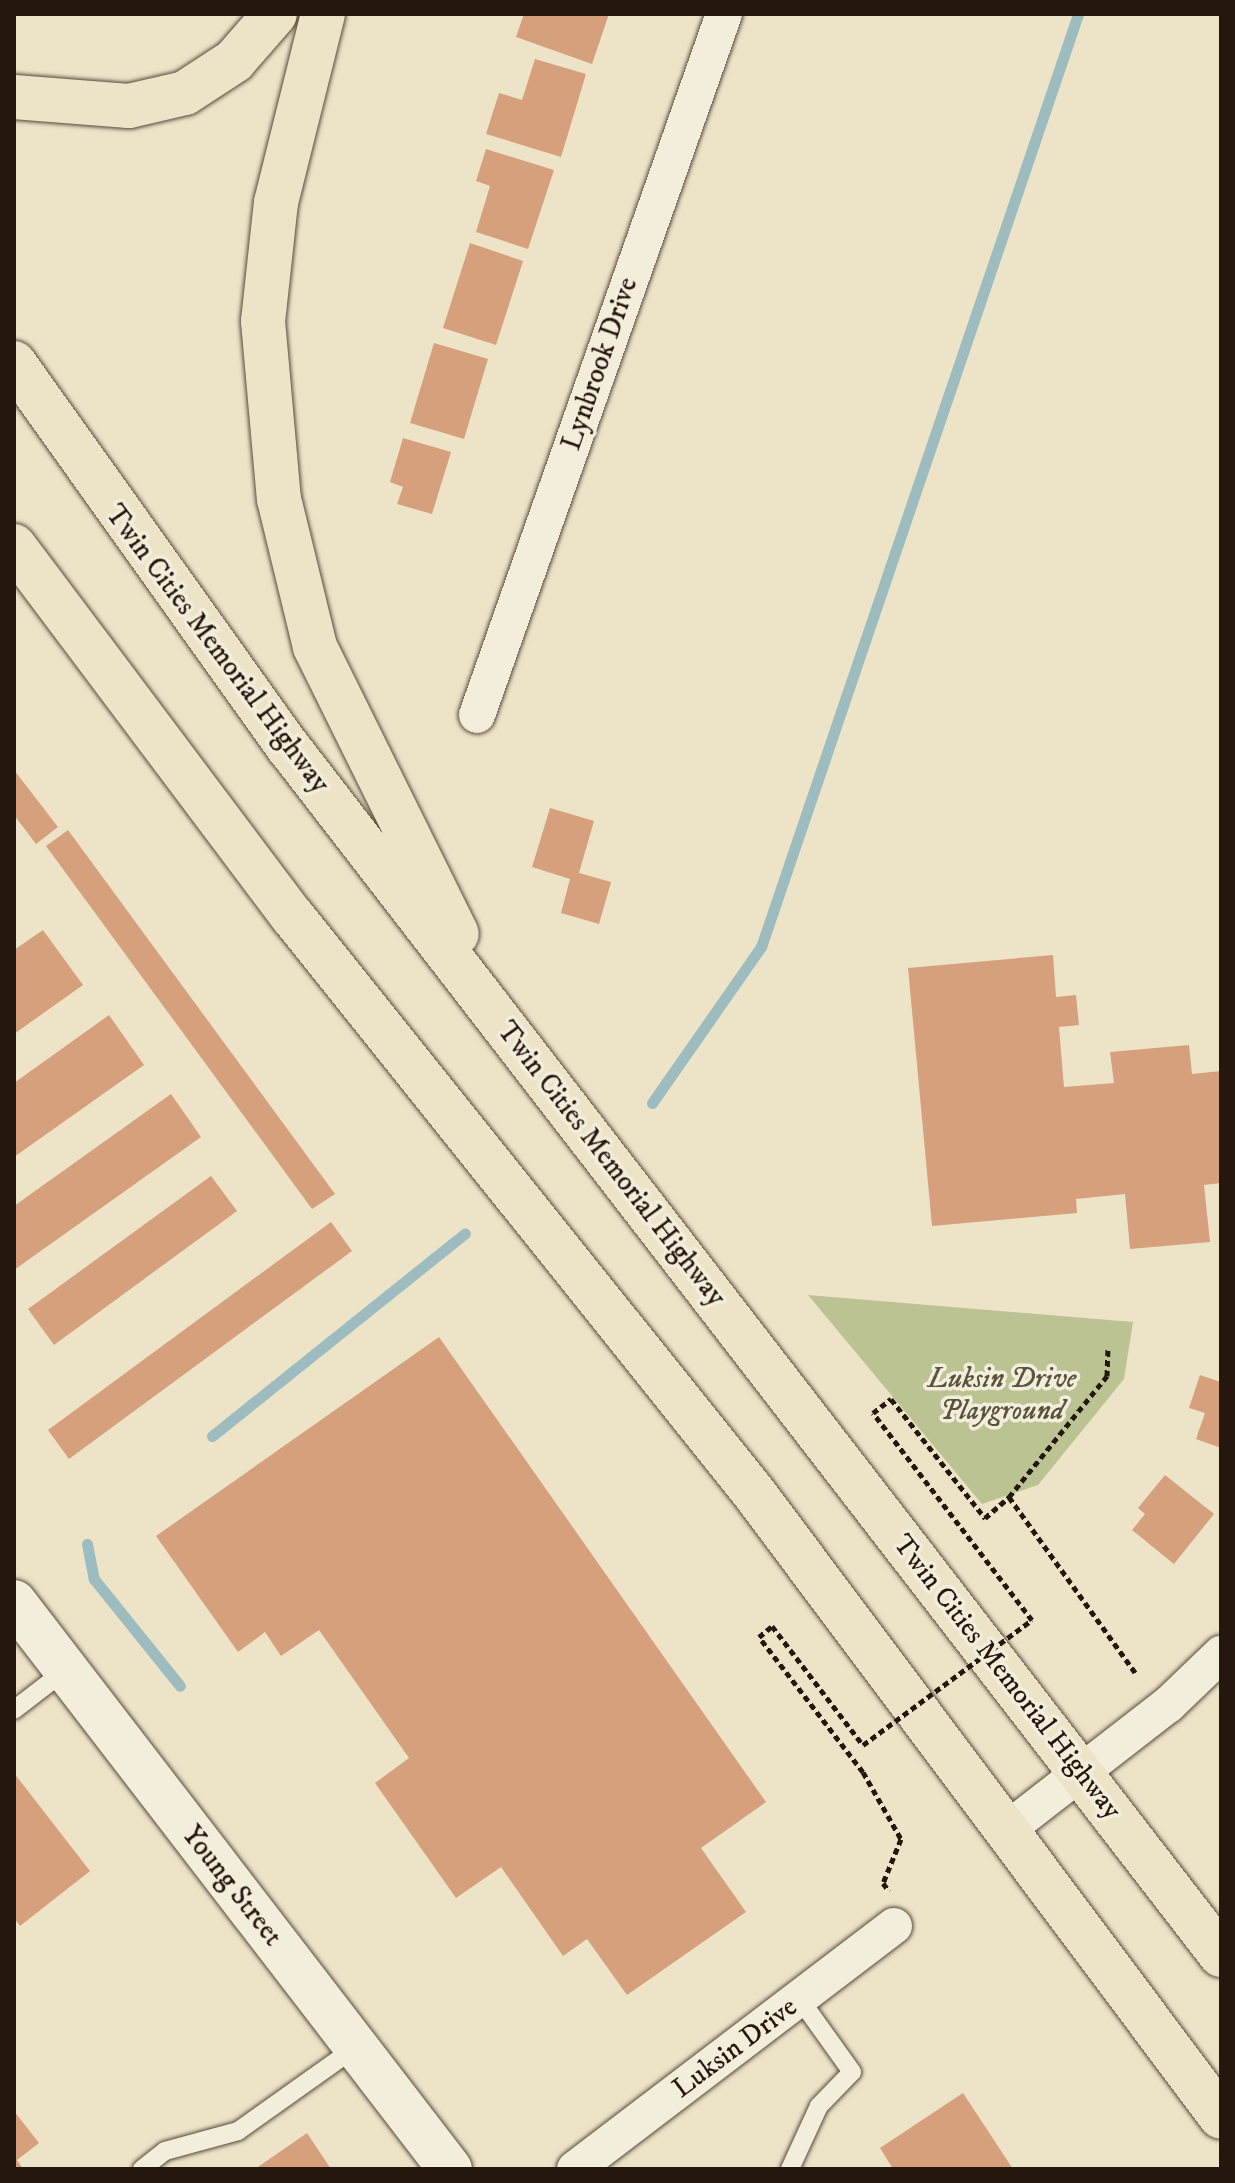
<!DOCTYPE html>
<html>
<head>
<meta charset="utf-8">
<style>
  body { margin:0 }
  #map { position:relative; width:1235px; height:2183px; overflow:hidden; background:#ede4c8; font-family:"IM FELL DW Pica",serif }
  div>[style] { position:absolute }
  .green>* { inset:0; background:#bcc393 }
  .stream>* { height:11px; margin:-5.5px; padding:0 5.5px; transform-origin:5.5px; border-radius:5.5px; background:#9dbcc0 }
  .building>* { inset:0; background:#d5a07b }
  .path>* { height:5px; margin-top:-2.5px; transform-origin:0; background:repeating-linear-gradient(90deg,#26170e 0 6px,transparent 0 10px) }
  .roads { filter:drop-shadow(0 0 2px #584a3c) drop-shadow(0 0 2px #584a3c) }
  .service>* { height:18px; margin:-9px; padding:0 9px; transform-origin:9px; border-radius:9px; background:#f3eddb }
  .minor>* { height:36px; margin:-18px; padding:0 18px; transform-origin:18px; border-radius:18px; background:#f3eddb }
  .tertiary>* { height:44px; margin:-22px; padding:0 22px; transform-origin:22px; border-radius:22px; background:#f3eddb }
  .primary>* { height:44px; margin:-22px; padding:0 22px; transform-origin:22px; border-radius:22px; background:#ede4c8 }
  .path-bridge>* { height:5px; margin-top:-2.5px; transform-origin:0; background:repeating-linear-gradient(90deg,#26170e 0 6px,transparent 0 10px) }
  span { translate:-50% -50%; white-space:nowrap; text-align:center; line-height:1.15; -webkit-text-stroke:7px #f3eddb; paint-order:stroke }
  .street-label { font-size:28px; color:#26170e }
  .park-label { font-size:28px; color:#5a533d; font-style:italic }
  .frame { position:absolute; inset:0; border:16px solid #26170e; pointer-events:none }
</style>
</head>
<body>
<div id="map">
  <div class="green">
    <div style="clip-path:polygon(808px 1295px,1133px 1322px,1124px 1379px,1038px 1485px,982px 1504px)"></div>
  </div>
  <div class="stream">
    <div style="left:652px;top:1103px;width:190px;rotate:-55.1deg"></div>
    <div style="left:761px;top:947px;width:985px;rotate:-71.23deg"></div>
    <div style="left:212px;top:1436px;width:324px;rotate:-38.7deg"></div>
    <div style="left:87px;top:1544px;width:36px;rotate:79deg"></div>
    <div style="left:94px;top:1579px;width:137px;rotate:51.2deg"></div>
  </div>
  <div class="building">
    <div style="clip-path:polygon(524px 14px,609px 14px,592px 64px,516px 37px)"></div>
    <div style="clip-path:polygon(535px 59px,586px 74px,561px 157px,486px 134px,499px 93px,522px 100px)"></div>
    <div style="clip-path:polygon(486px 149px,554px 170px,528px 249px,476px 232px,490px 186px,476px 181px)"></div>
    <div style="clip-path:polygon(470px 243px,523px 261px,496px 345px,443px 328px)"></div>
    <div style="clip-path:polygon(434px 343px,488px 359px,464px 439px,410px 423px)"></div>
    <div style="clip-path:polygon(403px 438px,451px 452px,432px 514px,397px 504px,403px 487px,390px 482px)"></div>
    <div style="clip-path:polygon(14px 770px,58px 827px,36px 844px,14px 815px)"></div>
    <div style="clip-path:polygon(550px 808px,594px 821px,579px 873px,611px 882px,599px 924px,561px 913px,570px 879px,532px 867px)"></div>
    <div style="clip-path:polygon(68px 830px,335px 1194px,312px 1209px,46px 846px)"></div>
    <div style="clip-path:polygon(43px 930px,83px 985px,14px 1034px,14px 950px)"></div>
    <div style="clip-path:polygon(1053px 955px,1056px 997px,1076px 995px,1079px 1025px,1059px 1027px,1064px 1087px,1114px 1083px,1110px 1052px,1189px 1045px,1192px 1074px,1221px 1071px,1221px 1183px,1204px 1185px,1210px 1242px,1130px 1249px,1125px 1194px,1076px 1199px,1077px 1213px,932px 1226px,908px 968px)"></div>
    <div style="clip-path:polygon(109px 1015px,144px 1065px,14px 1157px,14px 1083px)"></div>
    <div style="clip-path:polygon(171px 1094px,201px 1137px,14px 1270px,14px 1206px)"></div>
    <div style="clip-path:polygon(211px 1176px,237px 1211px,54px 1345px,28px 1309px)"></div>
    <div style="clip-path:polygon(331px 1222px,352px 1251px,69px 1459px,48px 1430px)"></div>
    <div style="clip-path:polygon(439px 1337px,766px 1802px,701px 1848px,746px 1912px,627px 1995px,587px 1939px,563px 1956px,501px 1867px,456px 1898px,375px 1783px,409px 1758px,319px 1630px,281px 1656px,265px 1632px,238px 1652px,156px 1536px)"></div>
    <div style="clip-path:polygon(1200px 1375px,1221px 1382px,1221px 1448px,1196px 1439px,1205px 1413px,1189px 1408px)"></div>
    <div style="clip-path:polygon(1165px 1475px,1214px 1514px,1174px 1564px,1132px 1530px,1145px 1514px,1138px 1508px)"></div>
    <div style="clip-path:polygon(14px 1773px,90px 1871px,20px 1926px,14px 1918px)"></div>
    <div style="clip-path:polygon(963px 2093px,1013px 2169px,893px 2169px,880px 2148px)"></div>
    <div style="clip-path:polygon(14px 2111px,39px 2143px,17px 2160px,23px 2169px,14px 2169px)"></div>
    <div style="clip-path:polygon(307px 2133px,331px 2169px,255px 2169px)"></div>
  </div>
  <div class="path">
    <div style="left:1009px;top:1497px;width:156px;rotate:-51deg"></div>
    <div style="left:1107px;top:1376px;width:29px;rotate:-88deg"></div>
    <div style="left:985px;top:1518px;width:32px;rotate:-41deg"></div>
    <div style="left:1009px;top:1497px;width:218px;rotate:54.3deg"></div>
    <div style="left:863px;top:1772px;width:77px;rotate:60.4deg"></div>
    <div style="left:901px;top:1839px;width:48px;rotate:112.2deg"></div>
    <div style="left:883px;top:1883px;width:10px;rotate:53deg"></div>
  </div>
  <div class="roads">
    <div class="service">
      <div style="left:14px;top:1710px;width:66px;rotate:-37.6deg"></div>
      <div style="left:142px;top:2169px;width:29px;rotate:-38deg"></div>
      <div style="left:165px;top:2151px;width:76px;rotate:-15.3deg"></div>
      <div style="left:238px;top:2131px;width:145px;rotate:-35.4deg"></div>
      <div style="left:790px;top:2169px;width:69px;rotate:-65.3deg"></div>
      <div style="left:819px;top:2106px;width:47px;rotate:-45.9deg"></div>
      <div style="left:852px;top:2072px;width:91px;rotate:-125.6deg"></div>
    </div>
    <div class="minor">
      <div style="left:477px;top:715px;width:743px;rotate:-70.59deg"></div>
      <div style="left:1004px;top:1832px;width:207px;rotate:-37.8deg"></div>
      <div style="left:1168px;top:1705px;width:74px;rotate:-43.9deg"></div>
      <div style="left:575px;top:2169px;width:401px;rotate:-37.3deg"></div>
    </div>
    <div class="tertiary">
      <div style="left:14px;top:1602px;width:715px;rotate:52.44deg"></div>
    </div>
    <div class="primary">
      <div style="left:323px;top:14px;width:194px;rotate:104deg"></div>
      <div style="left:276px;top:202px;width:120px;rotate:96.2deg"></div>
      <div style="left:263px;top:321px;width:179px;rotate:84.9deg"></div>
      <div style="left:279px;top:499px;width:152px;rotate:76.3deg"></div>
      <div style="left:315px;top:647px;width:320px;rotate:63.7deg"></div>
      <div style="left:14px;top:97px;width:115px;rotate:4.5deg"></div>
      <div style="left:129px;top:106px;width:57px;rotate:-13.1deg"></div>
      <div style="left:185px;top:93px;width:59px;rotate:-33.1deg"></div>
      <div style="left:234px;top:61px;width:62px;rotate:-48.9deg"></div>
      <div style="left:14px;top:363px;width:473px;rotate:54.5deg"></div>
      <div style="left:289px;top:748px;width:1525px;rotate:52.33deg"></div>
      <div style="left:14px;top:546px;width:464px;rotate:53.1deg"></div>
      <div style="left:293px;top:917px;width:738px;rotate:51.33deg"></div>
      <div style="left:754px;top:1493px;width:779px;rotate:53.19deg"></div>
    </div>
  </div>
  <div class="path-bridge">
    <div style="left:863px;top:1772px;width:170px;rotate:-127.6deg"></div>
    <div style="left:759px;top:1637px;width:17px;rotate:-40deg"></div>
    <div style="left:772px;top:1626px;width:150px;rotate:52.6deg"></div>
    <div style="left:863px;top:1745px;width:210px;rotate:-36.5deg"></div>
    <div style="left:1032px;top:1620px;width:261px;rotate:-127.5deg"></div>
    <div style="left:873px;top:1413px;width:23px;rotate:-38deg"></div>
    <div style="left:891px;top:1399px;width:152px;rotate:51.7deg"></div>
  </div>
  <div class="street-label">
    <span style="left:600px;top:364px;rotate:-71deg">Lynbrook Drive</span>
    <span style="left:217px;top:649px;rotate:53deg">Twin Cities Memorial Highway</span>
    <span style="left:611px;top:1164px;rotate:52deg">Twin Cities Memorial Highway</span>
    <span style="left:1007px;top:1677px;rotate:52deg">Twin Cities Memorial Highway</span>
    <span style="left:232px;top:1886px;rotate:52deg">Young Street</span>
    <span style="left:735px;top:2048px;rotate:-37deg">Luksin Drive</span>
  </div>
  <div class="park-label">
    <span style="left:1002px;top:1395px">Luksin Drive<br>Playground</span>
  </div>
  <div class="frame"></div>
</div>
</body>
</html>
